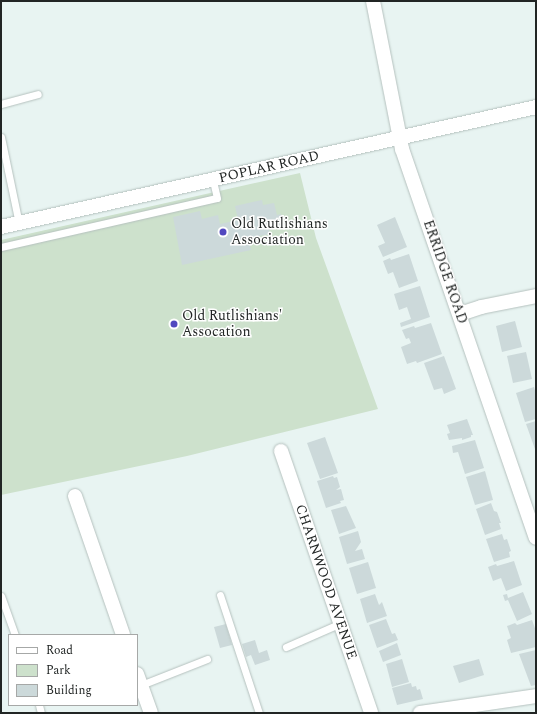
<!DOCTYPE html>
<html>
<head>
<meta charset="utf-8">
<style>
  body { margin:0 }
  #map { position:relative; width:537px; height:714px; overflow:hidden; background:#e8f4f2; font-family:Spectral,serif }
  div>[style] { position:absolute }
  .green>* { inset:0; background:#cde1cc }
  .building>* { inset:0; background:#ccd9da }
  .roads { filter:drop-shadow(0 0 1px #b5c1be) drop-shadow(0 0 1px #b5c1be) }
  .service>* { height:7px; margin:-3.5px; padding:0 3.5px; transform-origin:3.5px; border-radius:3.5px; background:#fff }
  .minor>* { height:14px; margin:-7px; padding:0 7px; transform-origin:7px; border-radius:7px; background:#fff }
  .dots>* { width:11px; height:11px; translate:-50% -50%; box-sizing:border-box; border:2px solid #fff; border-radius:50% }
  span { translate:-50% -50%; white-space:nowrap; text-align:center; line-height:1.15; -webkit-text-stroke:3px #fff; paint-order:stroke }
  .street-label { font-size:14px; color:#212524 }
  .poi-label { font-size:14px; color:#212524 }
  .left { translate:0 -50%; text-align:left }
  .frame { position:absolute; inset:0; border:2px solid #212524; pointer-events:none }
  .legend { position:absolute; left:8px; top:634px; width:130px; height:72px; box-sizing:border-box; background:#fff; border:1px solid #a6a8a7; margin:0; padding:5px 7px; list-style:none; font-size:12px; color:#212524 }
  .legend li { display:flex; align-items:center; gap:8px; height:20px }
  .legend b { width:20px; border:1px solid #a6a8a7 }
</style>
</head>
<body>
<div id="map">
  <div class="green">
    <div style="clip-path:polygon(300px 173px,316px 238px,378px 409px,187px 456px,1px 495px,1px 240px)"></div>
  </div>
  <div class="building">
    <div style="clip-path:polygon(262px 200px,263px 205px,274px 203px,277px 215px,281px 214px,284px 226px,269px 230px,270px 234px,248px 238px,251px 250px,182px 265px,173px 217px,200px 211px,202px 219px,218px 215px,220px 224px,238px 220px,235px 206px)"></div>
    <div style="clip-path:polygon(395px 217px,407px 247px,383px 257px,378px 246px,385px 243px,377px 225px)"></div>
    <div style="clip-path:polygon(409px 254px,418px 281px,399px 288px,393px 272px,388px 274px,383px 261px,390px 258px,391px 260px)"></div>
    <div style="clip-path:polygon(420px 286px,430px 317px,401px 327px,400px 323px,411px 319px,407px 307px,399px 310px,394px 294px)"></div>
    <div style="clip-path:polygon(515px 321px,522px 347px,502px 352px,496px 326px)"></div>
    <div style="clip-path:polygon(431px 323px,442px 354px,417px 363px,416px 361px,407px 364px,401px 347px,411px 343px,409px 338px,406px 339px,402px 330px,414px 326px,415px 328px)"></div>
    <div style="clip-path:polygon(526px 352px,532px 379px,513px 383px,507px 356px)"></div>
    <div style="clip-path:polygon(444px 356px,456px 389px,444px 394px,442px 388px,434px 390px,424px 363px)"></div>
    <div style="clip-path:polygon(534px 387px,536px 394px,536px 419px,525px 422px,516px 393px)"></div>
    <div style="clip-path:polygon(467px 419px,473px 435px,471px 435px,471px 437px,462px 440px,462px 438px,449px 440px,447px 434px,450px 433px,447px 425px)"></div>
    <div style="clip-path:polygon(536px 421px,536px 452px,526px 424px)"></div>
    <div style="clip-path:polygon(325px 437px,338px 473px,320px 479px,307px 443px)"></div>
    <div style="clip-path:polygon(475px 440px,484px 468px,465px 474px,458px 452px,453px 453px,452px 446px)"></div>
    <div style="clip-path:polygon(485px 471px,493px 500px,475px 505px,466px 477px)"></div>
    <div style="clip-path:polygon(333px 476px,334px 478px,337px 477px,340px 487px,336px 490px,341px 489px,344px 500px,340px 501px,341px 503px,326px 508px,317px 481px)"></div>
    <div style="clip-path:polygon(491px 503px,494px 511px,497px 512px,501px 523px,499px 523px,501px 529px,485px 535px,476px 509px)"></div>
    <div style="clip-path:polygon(346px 506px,356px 528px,339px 534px,331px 510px)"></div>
    <div style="clip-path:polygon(358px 531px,361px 542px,355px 551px,362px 549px,365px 559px,347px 564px,339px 537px)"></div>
    <div style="clip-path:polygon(502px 534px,504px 540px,507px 539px,511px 551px,509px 552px,510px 557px,494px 562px,486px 539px)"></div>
    <div style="clip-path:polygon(514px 561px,522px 585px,506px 591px,501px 578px,493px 581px,488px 567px,496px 564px,497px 566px)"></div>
    <div style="clip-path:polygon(368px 562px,376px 588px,357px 594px,349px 568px)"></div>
    <div style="clip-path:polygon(523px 592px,532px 614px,517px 621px,508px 600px,505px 601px,503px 595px,507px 594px,508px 598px)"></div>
    <div style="clip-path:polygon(375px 594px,379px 605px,382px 602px,387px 616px,367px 623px,360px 599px)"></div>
    <div style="clip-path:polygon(386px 619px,392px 634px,395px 633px,398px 640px,377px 648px,369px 625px)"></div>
    <div style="clip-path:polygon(532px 620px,536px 631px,536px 647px,511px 653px,507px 640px,511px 638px,507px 626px,515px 623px,517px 625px)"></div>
    <div style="clip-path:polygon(226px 624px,232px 645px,220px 648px,214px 627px)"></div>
    <div style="clip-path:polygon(255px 640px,259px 653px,267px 650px,270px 660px,255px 665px,251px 655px,246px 657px,242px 644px)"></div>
    <div style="clip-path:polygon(397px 643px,401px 655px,383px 662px,379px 651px)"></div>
    <div style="clip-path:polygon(536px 650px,536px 685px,531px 686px,519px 654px)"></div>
    <div style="clip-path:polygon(402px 659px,409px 682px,392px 687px,386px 664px)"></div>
    <div style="clip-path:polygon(479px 659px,484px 675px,459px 683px,453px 666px)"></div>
    <div style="clip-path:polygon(411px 683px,412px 687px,416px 686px,417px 690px,420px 689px,423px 699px,397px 705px,392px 688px)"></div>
  </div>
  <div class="roads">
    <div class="service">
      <div style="left:1px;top:104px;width:38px;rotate:-15deg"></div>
      <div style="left:1px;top:137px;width:89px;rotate:78.3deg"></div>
      <div style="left:1px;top:247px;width:221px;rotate:-12.8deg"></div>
      <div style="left:217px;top:198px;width:18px;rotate:-103deg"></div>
      <div style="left:220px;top:595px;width:124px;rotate:71.7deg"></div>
      <div style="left:1px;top:596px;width:41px;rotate:70.3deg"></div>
      <div style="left:286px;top:647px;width:60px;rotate:-23.6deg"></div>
      <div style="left:141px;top:685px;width:71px;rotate:-21.5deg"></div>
      <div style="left:39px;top:705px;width:8px;rotate:76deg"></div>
    </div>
    <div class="minor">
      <div style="left:373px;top:1px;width:151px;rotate:78.9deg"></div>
      <div style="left:402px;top:149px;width:411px;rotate:71deg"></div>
      <div style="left:1px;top:227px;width:548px;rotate:-12.64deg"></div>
      <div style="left:460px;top:314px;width:22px;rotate:-18deg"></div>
      <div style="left:481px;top:307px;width:56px;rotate:-11.3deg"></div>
      <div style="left:281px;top:451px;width:277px;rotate:71deg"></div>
      <div style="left:75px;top:496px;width:147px;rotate:70.9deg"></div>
      <div style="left:137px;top:674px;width:41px;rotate:70.3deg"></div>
      <div style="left:420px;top:713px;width:117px;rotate:-8.3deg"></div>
    </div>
  </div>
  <div class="dots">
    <div style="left:223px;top:232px;background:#5148bf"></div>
    <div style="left:174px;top:324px;background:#5148bf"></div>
  </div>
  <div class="street-label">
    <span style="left:269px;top:167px;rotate:-13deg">POPLAR ROAD</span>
    <span style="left:445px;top:272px;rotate:71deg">ERRIDGE ROAD</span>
    <span style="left:326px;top:582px;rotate:71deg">CHARNWOOD AVENUE</span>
  </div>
  <div class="poi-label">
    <span class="left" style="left:231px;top:232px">Old Rutlishians<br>Association</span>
    <span class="left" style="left:182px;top:324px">Old Rutlishians'<br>Assocation</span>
  </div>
  <div class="frame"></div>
  <ul class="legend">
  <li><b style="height:5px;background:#fff"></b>Road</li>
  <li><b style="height:11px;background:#cde1cc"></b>Park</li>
  <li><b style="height:11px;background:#ccd9da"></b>Building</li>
  </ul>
</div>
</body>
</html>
